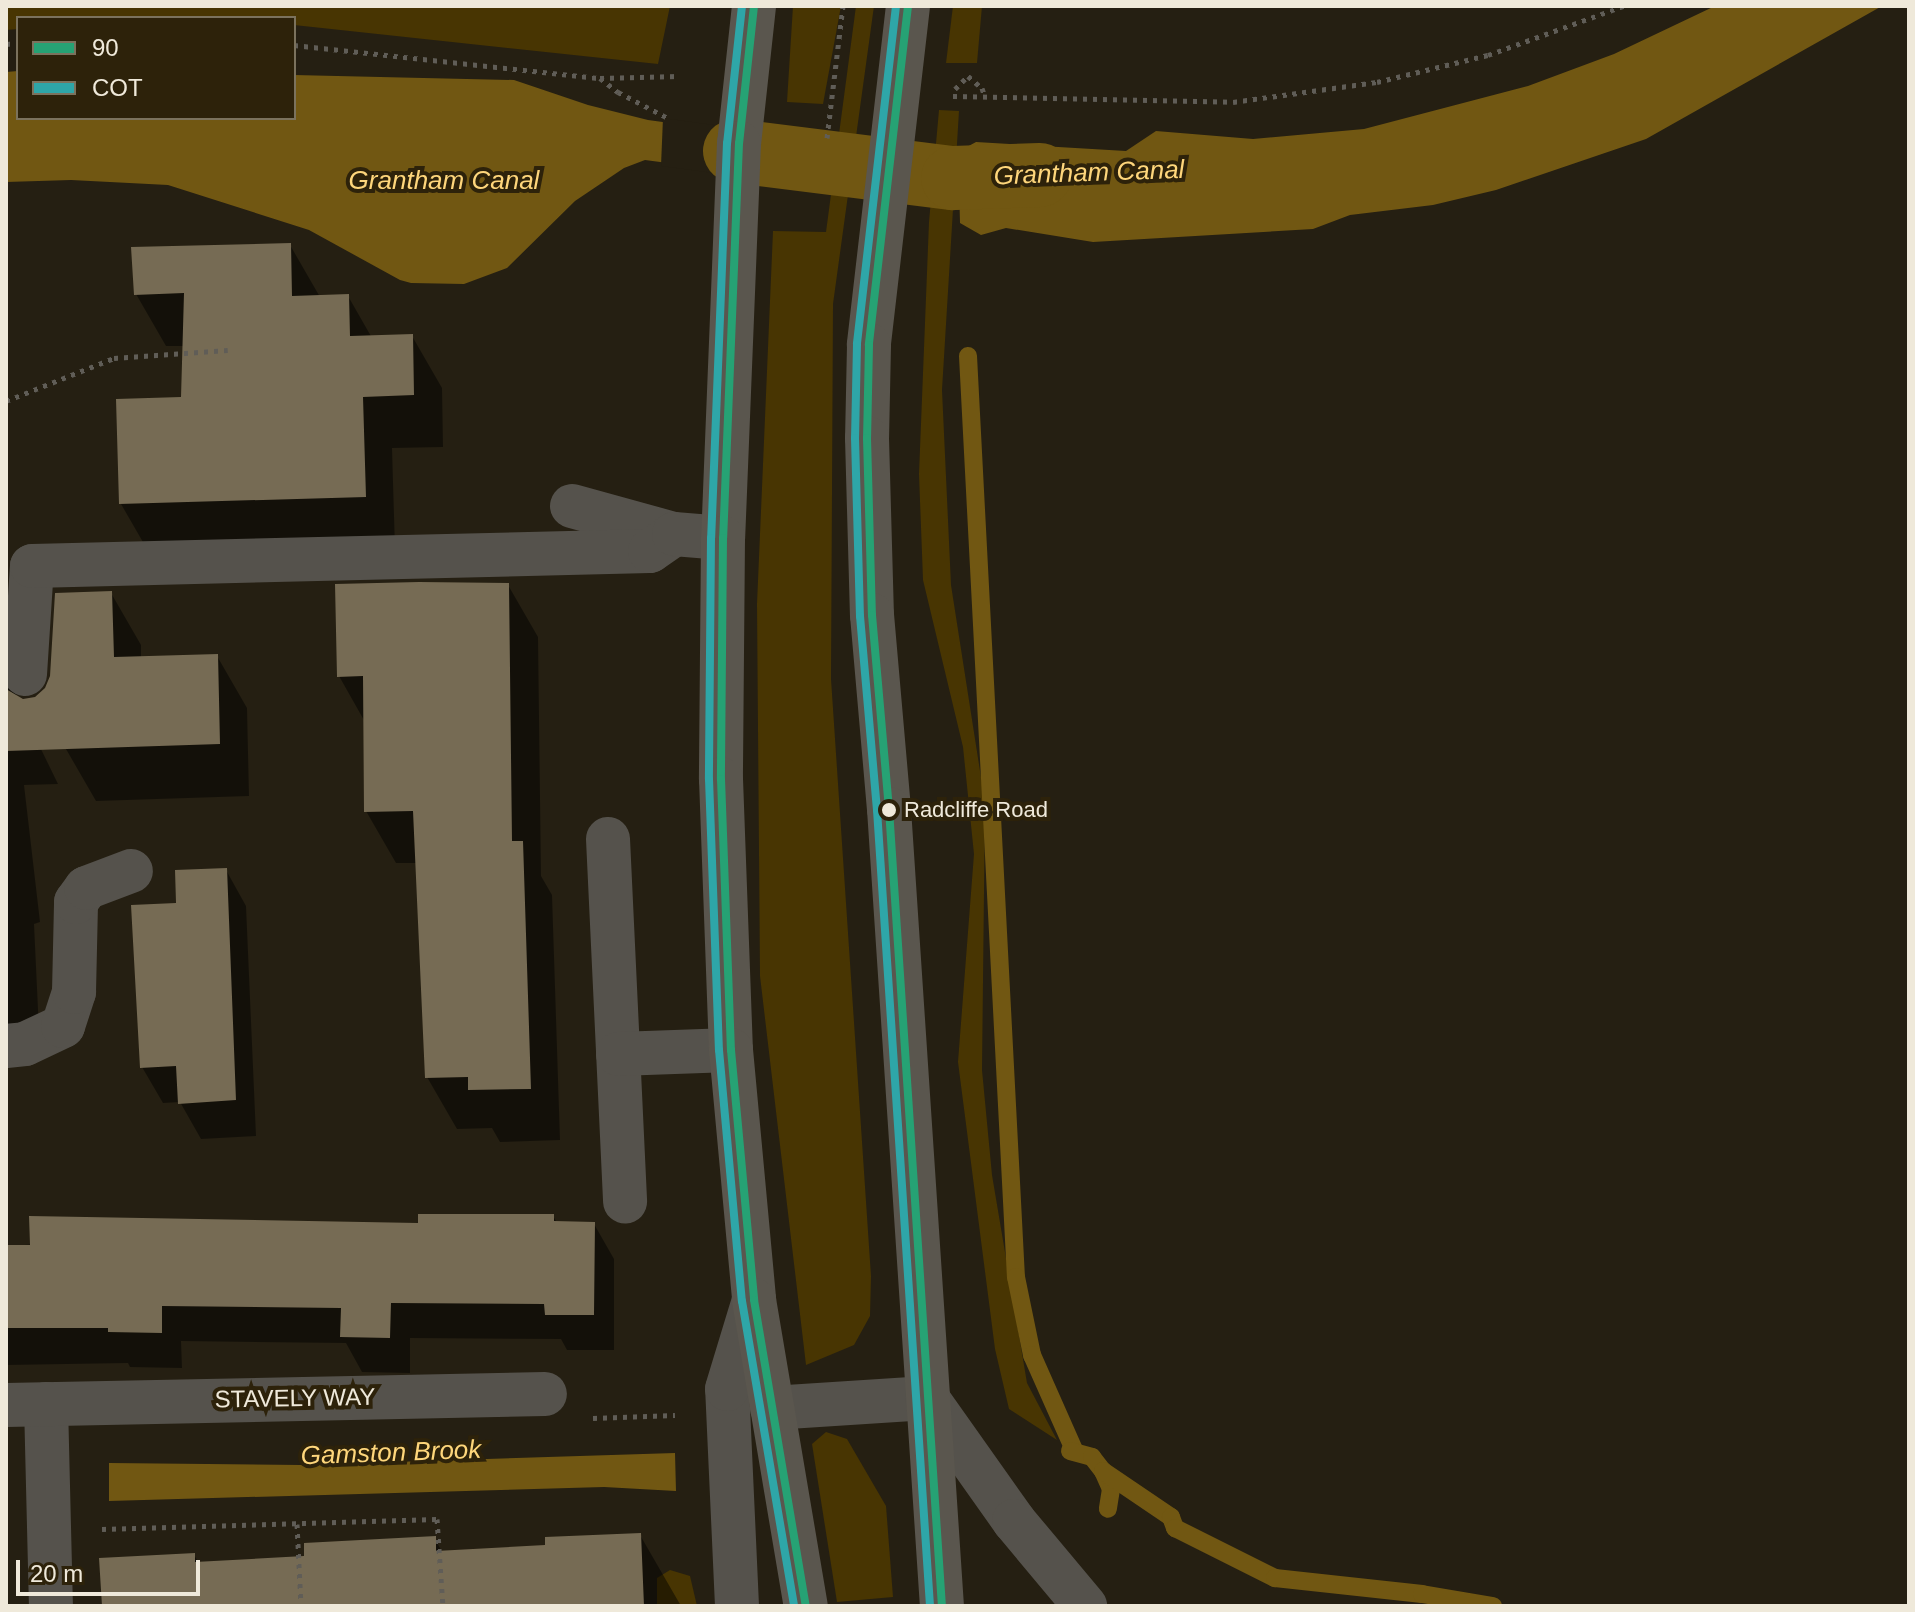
<!DOCTYPE html>
<html>
<head>
<meta charset="utf-8">
<style>
  body { margin:0 }
  #map { position:relative; width:1915px; height:1612px; overflow:hidden; background:#251f12; font-family:Helvetica,sans-serif }
  div>[style] { position:absolute }
  .green>* { inset:0; background:#483502 }
  .water>* { inset:0; background:#715712 }
  .pier>* { inset:0; background:#251f12 }
  .shadow>* { inset:0; background:#0007 }
  .stream>* { height:18px; margin:-9px; padding:0 9px; transform-origin:9px; border-radius:9px; background:#715712 }
  .canal>* { height:64px; margin:-32px; padding:0 32px; transform-origin:32px; border-radius:32px; background:#715712 }
  .building>* { inset:0; background:#766b54 }
  .path>* { height:5px; margin-top:-2.5px; transform-origin:0; background:repeating-linear-gradient(90deg,#605d57 0 4px,transparent 0 10px) }
  .minor>* { height:44px; margin:-22px; padding:0 22px; transform-origin:22px; border-radius:22px; background:#55524c }
  .highway>* { height:44px; margin:-22px; padding:0 22px; transform-origin:22px; border-radius:22px; background:#5a564e }
  .bus-1>* { height:8px; margin:-4px; padding:0 4px; transform-origin:4px; border-radius:4px; background:#26a274 }
  .bus-2>* { height:8px; margin:-4px; padding:0 4px; transform-origin:4px; border-radius:4px; background:#2ea6a8 }
  .dots>* { width:22px; height:22px; translate:-50% -50%; box-sizing:border-box; border:4px solid #2d220a; border-radius:50% }
  span { translate:-50% -50%; white-space:nowrap; text-align:center; line-height:1.15; -webkit-text-stroke:8px #2d220a; paint-order:stroke }
  .bus-label { font-size:22px; color:#efe9da }
  .left { translate:0 -50%; text-align:left }
  .street-label { font-size:24px; color:#efe9da }
  .water-label { font-size:26px; color:#fed67b; font-style:italic }
  .frame { position:absolute; inset:0; border:8px solid #efe9da; pointer-events:none }
  .legend { position:absolute; left:16px; top:16px; width:280px; height:104px; box-sizing:border-box; background:#2d220a; border:2px solid #7b725d; margin:0; padding:10px 14px; list-style:none; font-size:24px; color:#efe9da }
  .legend li { display:flex; align-items:center; gap:16px; height:40px }
  .legend b { width:40px; border:2px solid #7b725d }
  .scale { position:absolute; left:16px; top:1560px; width:184px; height:36px; box-sizing:border-box; border:4px solid #efe9da; border-top:0; padding-left:10px; font-size:24px; line-height:28px; white-space:nowrap; color:#efe9da; -webkit-text-stroke:6px #2d220a; paint-order:stroke }
</style>
</head>
<body>
<div id="map">
  <div class="green">
    <div style="clip-path:polygon(6px 6px,670px 6px,658px 64px,294px 25px,294px 18px,18px 18px,18px 29px,6px 30px)"></div>
    <div style="clip-path:polygon(793px 6px,841px 6px,823px 104px,787px 102px)"></div>
    <div style="clip-path:polygon(856px 6px,874px 6px,833px 304px,831px 679px,871px 1276px,870px 1316px,854px 1345px,806px 1365px,760px 976px,757px 604px,773px 231px,826px 232px)"></div>
    <div style="clip-path:polygon(953px 6px,982px 6px,977px 63px,946px 63px)"></div>
    <div style="clip-path:polygon(939px 110px,959px 111px,942px 390px,951px 585px,985px 803px,982px 1070px,992px 1175px,1027px 1383px,1057px 1440px,1009px 1409px,995px 1349px,958px 1062px,974px 854px,963px 747px,923px 580px,919px 474px,929px 222px)"></div>
    <div style="clip-path:polygon(826px 1432px,847px 1439px,886px 1506px,893px 1597px,837px 1602px,812px 1444px)"></div>
    <div style="clip-path:polygon(670px 1570px,690px 1576px,697px 1606px,657px 1606px,657px 1578px)"></div>
  </div>
  <div class="water">
    <div style="clip-path:polygon(1715px 6px,1882px 6px,1646px 139px,1496px 190px,1433px 205px,1350px 215px,1313px 229px,1093px 242px,1006px 228px,981px 235px,960px 223px,959px 184px,953px 178px,954px 154px,976px 142px,1126px 151px,1156px 131px,1253px 139px,1364px 129px,1528px 86px,1614px 54px)"></div>
    <div style="clip-path:polygon(18px 71px,18px 118px,294px 118px,294px 75px,514px 80px,588px 105px,648px 120px,825px 144px,820px 183px,645px 160px,624px 168px,575px 201px,507px 268px,464px 284px,411px 283px,400px 280px,309px 230px,168px 185px,71px 180px,6px 182px,6px 72px)"></div>
    <div style="clip-path:polygon(675px 1453px,676px 1491px,604px 1487px,109px 1501px,109px 1463px,301px 1465px)"></div>
  </div>
  <div class="pier">
    <div style="clip-path:polygon(663px 118px,779px 134px,775px 181px,661px 166px)"></div>
  </div>
  <div class="shadow">
    <div style="clip-path:polygon(290px 245px,320px 297px,348px 296px,372px 338px,412px 336px,442px 388px,443px 447px,392px 448px,395px 549px,151px 556px,121px 504px,183px 399px,184px 346px,166px 346px,136px 294px)"></div>
    <div style="clip-path:polygon(508px 585px,538px 637px,541px 876px,552px 895px,560px 1140px,500px 1142px,492px 1128px,457px 1129px,427px 1077px,417px 863px,396px 863px,366px 811px,365px 722px,339px 676px)"></div>
    <div style="clip-path:polygon(111px 593px,141px 645px,141px 658px,217px 656px,247px 708px,249px 796px,96px 801px,66px 749px)"></div>
    <div style="clip-path:polygon(6px 664px,20px 706px,58px 784px,24px 785px,40px 922px,34px 924px,40px 1052px,6px 1060px)"></div>
    <div style="clip-path:polygon(226px 870px,246px 906px,256px 1136px,201px 1139px,180px 1102px,163px 1103px,142px 1067px,178px 905px)"></div>
    <div style="clip-path:polygon(553px 1216px,557px 1223px,594px 1224px,614px 1259px,614px 1350px,567px 1350px,561px 1339px,410px 1338px,410px 1373px,362px 1372px,346px 1343px,181px 1341px,182px 1368px,130px 1367px,128px 1363px,6px 1365px,6px 1246px)"></div>
    <div style="clip-path:polygon(640px 1535px,681px 1606px,104px 1606px,194px 1555px,199px 1563px,306px 1558px,434px 1538px,443px 1553px,547px 1547px)"></div>
  </div>
  <div class="stream">
    <div style="left:968px;top:356px;width:922px;rotate:87.02deg"></div>
    <div style="left:1016px;top:1277px;width:80px;rotate:78.4deg"></div>
    <div style="left:1032px;top:1355px;width:106px;rotate:66.1deg"></div>
    <div style="left:1070px;top:1451px;width:23px;rotate:15deg"></div>
    <div style="left:1092px;top:1457px;width:18px;rotate:52deg"></div>
    <div style="left:1103px;top:1471px;width:20px;rotate:66deg"></div>
    <div style="left:1111px;top:1489px;width:20px;rotate:99deg"></div>
    <div style="left:1103px;top:1471px;width:82px;rotate:34.1deg"></div>
    <div style="left:1171px;top:1517px;width:12px;rotate:70deg"></div>
    <div style="left:1175px;top:1528px;width:112px;rotate:26.6deg"></div>
    <div style="left:1275px;top:1578px;width:148px;rotate:6.2deg"></div>
    <div style="left:1422px;top:1594px;width:72px;rotate:9.6deg"></div>
  </div>
  <div class="canal">
    <div style="left:735px;top:151px;width:220px;rotate:7.1deg"></div>
    <div style="left:953px;top:178px;width:87px;rotate:-2deg"></div>
  </div>
  <div class="building">
    <div style="clip-path:polygon(291px 243px,292px 296px,349px 294px,350px 336px,413px 334px,414px 395px,363px 397px,366px 497px,119px 504px,116px 399px,181px 397px,184px 293px,134px 295px,131px 247px)"></div>
    <div style="clip-path:polygon(419px 582px,509px 583px,512px 841px,523px 841px,531px 1089px,468px 1090px,468px 1077px,425px 1078px,413px 811px,364px 812px,363px 676px,337px 677px,335px 584px)"></div>
    <div style="clip-path:polygon(112px 591px,114px 657px,218px 654px,220px 744px,6px 751px,6px 689px,23px 699px,35px 697px,45px 688px,50px 676px,55px 593px)"></div>
    <div style="clip-path:polygon(227px 868px,236px 1100px,178px 1104px,176px 1066px,140px 1068px,131px 905px,176px 903px,175px 870px)"></div>
    <div style="clip-path:polygon(418px 1214px,554px 1214px,554px 1221px,595px 1222px,594px 1315px,545px 1315px,544px 1304px,391px 1303px,390px 1338px,340px 1337px,341px 1308px,162px 1306px,162px 1333px,108px 1332px,108px 1328px,6px 1328px,6px 1245px,30px 1245px,29px 1216px,418px 1223px)"></div>
    <div style="clip-path:polygon(641px 1533px,644px 1606px,102px 1606px,99px 1558px,195px 1553px,195px 1562px,304px 1556px,304px 1543px,436px 1536px,436px 1551px,545px 1545px,545px 1537px)"></div>
  </div>
  <div class="path">
    <div style="left:6px;top:44px;width:12px;rotate:-5deg"></div>
    <div style="left:294px;top:45px;width:308px;rotate:6.2deg"></div>
    <div style="left:600px;top:78px;width:23px;rotate:38deg"></div>
    <div style="left:618px;top:92px;width:56px;rotate:27.5deg"></div>
    <div style="left:600px;top:78px;width:79px;rotate:-1.5deg"></div>
    <div style="left:955px;top:89px;width:18px;rotate:-45deg"></div>
    <div style="left:968px;top:76px;width:18px;rotate:41deg"></div>
    <div style="left:982px;top:88px;width:9px;rotate:72deg"></div>
    <div style="left:953px;top:96px;width:280px;rotate:1.2deg"></div>
    <div style="left:1233px;top:102px;width:145px;rotate:-7.9deg"></div>
    <div style="left:1377px;top:82px;width:114px;rotate:-13.7deg"></div>
    <div style="left:1488px;top:55px;width:144px;rotate:-19.9deg"></div>
    <div style="left:827px;top:138px;width:133px;rotate:-83.1deg"></div>
    <div style="left:6px;top:401px;width:116px;rotate:-21.7deg"></div>
    <div style="left:114px;top:358px;width:114px;rotate:-4deg"></div>
    <div style="left:593px;top:1418px;width:82px;rotate:-2.1deg"></div>
    <div style="left:297px;top:1524px;width:82px;rotate:87.2deg"></div>
    <div style="left:102px;top:1529px;width:335px;rotate:-1.7deg"></div>
    <div style="left:437px;top:1519px;width:87px;rotate:86.1deg"></div>
  </div>
  <div class="minor">
    <div style="left:572px;top:506px;width:106px;rotate:15.4deg"></div>
    <div style="left:25px;top:674px;width:108px;rotate:-86.3deg"></div>
    <div style="left:32px;top:566px;width:618px;rotate:-1.39deg"></div>
    <div style="left:650px;top:551px;width:29px;rotate:-35deg"></div>
    <div style="left:674px;top:534px;width:49px;rotate:4.7deg"></div>
    <div style="left:608px;top:839px;width:363px;rotate:87.3deg"></div>
    <div style="left:6px;top:1046px;width:19px;rotate:-6deg"></div>
    <div style="left:25px;top:1044px;width:42px;rotate:-25.3deg"></div>
    <div style="left:63px;top:1026px;width:36px;rotate:-72deg"></div>
    <div style="left:74px;top:992px;width:90px;rotate:-88.7deg"></div>
    <div style="left:76px;top:902px;width:17px;rotate:-54deg"></div>
    <div style="left:86px;top:888px;width:48px;rotate:-20.7deg"></div>
    <div style="left:618px;top:1054px;width:113px;rotate:-2deg"></div>
    <div style="left:46px;top:1404px;width:202px;rotate:88.6deg"></div>
    <div style="left:6px;top:1405px;width:539px;rotate:-1.17deg"></div>
    <div style="left:772px;top:1408px;width:155px;rotate:-3.7deg"></div>
    <div style="left:927px;top:1398px;width:151px;rotate:54.7deg"></div>
    <div style="left:1014px;top:1521px;width:111px;rotate:50.1deg"></div>
    <div style="left:737px;top:1606px;width:217px;rotate:-92.6deg"></div>
    <div style="left:727px;top:1389px;width:93px;rotate:-73.1deg"></div>
  </div>
  <div class="highway">
    <div style="left:754px;top:6px;width:138px;rotate:96.2deg"></div>
    <div style="left:739px;top:143px;width:395px;rotate:92.3deg"></div>
    <div style="left:723px;top:538px;width:241px;rotate:90.5deg"></div>
    <div style="left:721px;top:779px;width:271px;rotate:87.9deg"></div>
    <div style="left:731px;top:1050px;width:251px;rotate:84.7deg"></div>
    <div style="left:754px;top:1300px;width:310px;rotate:80.4deg"></div>
    <div style="left:908px;top:6px;width:341px;rotate:96.6deg"></div>
    <div style="left:869px;top:345px;width:93px;rotate:91.2deg"></div>
    <div style="left:867px;top:438px;width:177px;rotate:88.4deg"></div>
    <div style="left:872px;top:615px;width:195px;rotate:85deg"></div>
    <div style="left:889px;top:809px;width:799px;rotate:86.2deg"></div>
  </div>
  <div class="bus-1">
    <div style="left:754px;top:6px;width:138px;rotate:96.2deg"></div>
    <div style="left:739px;top:143px;width:395px;rotate:92.3deg"></div>
    <div style="left:723px;top:538px;width:241px;rotate:90.5deg"></div>
    <div style="left:721px;top:779px;width:271px;rotate:87.9deg"></div>
    <div style="left:731px;top:1050px;width:251px;rotate:84.7deg"></div>
    <div style="left:754px;top:1300px;width:310px;rotate:80.4deg"></div>
    <div style="left:908px;top:6px;width:341px;rotate:96.6deg"></div>
    <div style="left:869px;top:345px;width:93px;rotate:91.2deg"></div>
    <div style="left:867px;top:438px;width:177px;rotate:88.4deg"></div>
    <div style="left:872px;top:615px;width:195px;rotate:85deg"></div>
    <div style="left:889px;top:809px;width:799px;rotate:86.2deg"></div>
  </div>
  <div class="bus-2">
    <div style="left:742px;top:6px;width:138px;rotate:96.2deg"></div>
    <div style="left:727px;top:143px;width:395px;rotate:92.3deg"></div>
    <div style="left:711px;top:538px;width:241px;rotate:90.5deg"></div>
    <div style="left:709px;top:779px;width:271px;rotate:87.9deg"></div>
    <div style="left:719px;top:1050px;width:252px;rotate:84.8deg"></div>
    <div style="left:742px;top:1301px;width:309px;rotate:80.3deg"></div>
    <div style="left:896px;top:6px;width:340px;rotate:96.6deg"></div>
    <div style="left:857px;top:344px;width:94px;rotate:91.2deg"></div>
    <div style="left:855px;top:438px;width:178px;rotate:88.4deg"></div>
    <div style="left:860px;top:616px;width:195px;rotate:85deg"></div>
    <div style="left:877px;top:810px;width:798px;rotate:86.19deg"></div>
  </div>
  <div class="dots">
    <div style="left:889px;top:810px;background:#efe9da"></div>
  </div>
  <div class="bus-label">
    <span class="left" style="left:904px;top:810px">Radcliffe Road</span>
  </div>
  <div class="street-label">
    <span style="left:295px;top:1398px;rotate:-1deg">STAVELY WAY</span>
  </div>
  <div class="water-label">
    <span style="left:1089px;top:173px;rotate:-2deg">Grantham Canal</span>
    <span style="left:444px;top:181px">Grantham Canal</span>
    <span style="left:391px;top:1453px;rotate:-2deg">Gamston Brook</span>
  </div>
  <div class="frame"></div>
  <ul class="legend">
  <li><b style="height:10px;background:#26a274"></b>90</li>
  <li><b style="height:10px;background:#2ea6a8"></b>COT</li>
  </ul>
  <div class="scale">20 m</div>
</div>
</body>
</html>
